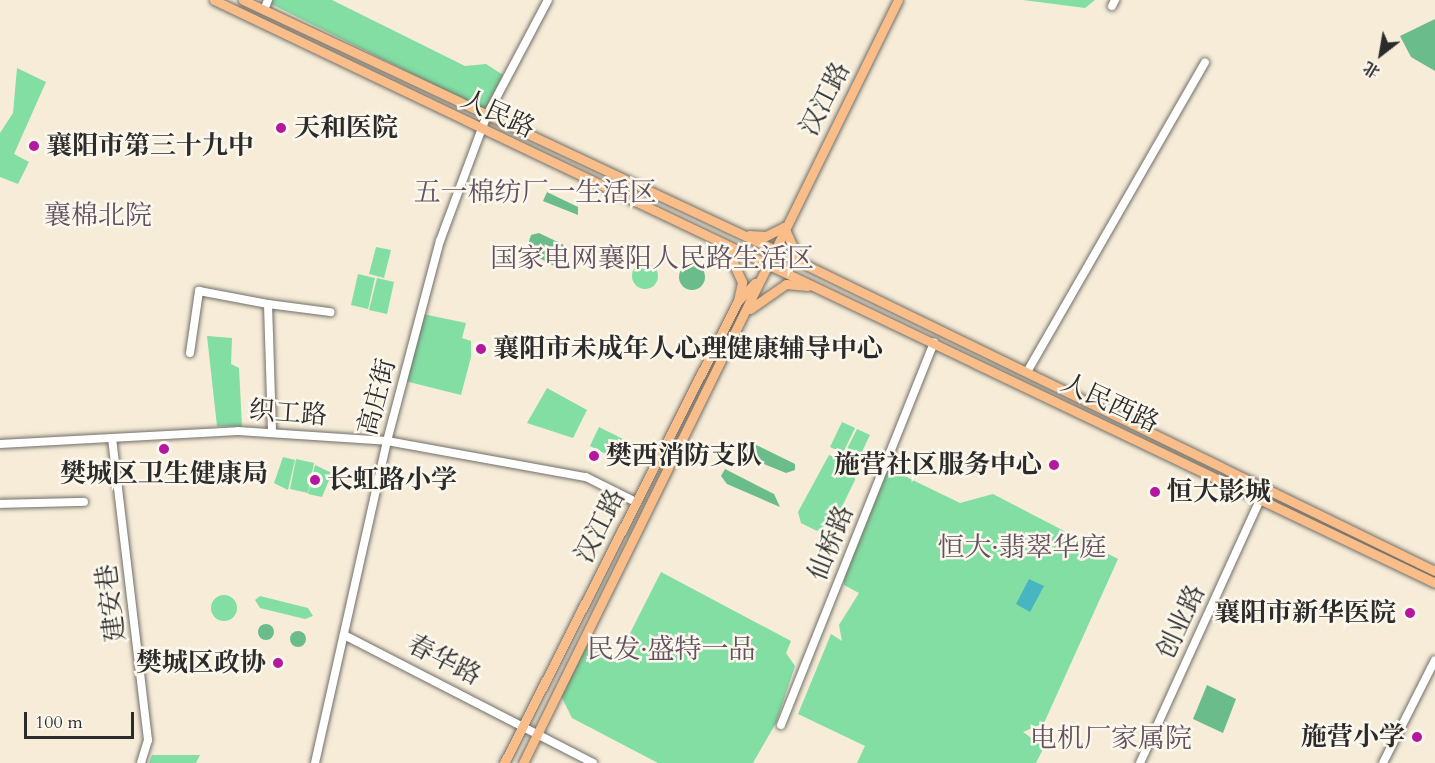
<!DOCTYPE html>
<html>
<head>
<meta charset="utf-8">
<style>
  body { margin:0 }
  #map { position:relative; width:1435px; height:763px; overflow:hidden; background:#f6ecd8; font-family:Cardo,"Noto Serif SC",serif }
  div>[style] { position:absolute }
  .green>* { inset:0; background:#83dea4 }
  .round { border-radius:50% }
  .forest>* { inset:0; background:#6abd8a }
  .water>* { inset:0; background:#48b6c1 }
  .roads { filter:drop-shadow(0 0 2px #726f68) drop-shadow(0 0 2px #726f68) }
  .minor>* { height:8px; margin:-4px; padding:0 4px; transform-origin:4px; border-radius:4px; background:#fff }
  .major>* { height:9px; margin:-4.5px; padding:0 4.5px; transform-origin:4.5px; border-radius:4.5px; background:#f8bd88 }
  .dots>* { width:16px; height:16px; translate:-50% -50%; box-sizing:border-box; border:3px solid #fbf7ec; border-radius:50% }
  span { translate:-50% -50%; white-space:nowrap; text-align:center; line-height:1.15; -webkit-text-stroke:5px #fbf7ec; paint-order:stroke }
  .street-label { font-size:26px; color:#2b2b2b }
  .poi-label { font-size:26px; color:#2b2b2b; font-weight:700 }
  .left { translate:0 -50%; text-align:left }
  .right { translate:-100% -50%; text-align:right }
  .neighbourhood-label { font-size:27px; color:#635060 }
  .north { position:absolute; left:1351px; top:24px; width:60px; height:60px; -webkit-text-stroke:4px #fbf7ec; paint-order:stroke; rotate:211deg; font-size:16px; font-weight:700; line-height:24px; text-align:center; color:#2b2b2b }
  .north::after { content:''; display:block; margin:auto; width:21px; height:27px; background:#2b2b2b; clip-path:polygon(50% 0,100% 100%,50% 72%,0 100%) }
  .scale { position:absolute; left:24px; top:712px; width:110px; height:27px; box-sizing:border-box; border:3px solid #2b2b2b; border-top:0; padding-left:8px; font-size:18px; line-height:21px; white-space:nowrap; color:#2b2b2b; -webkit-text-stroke:4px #fbf7ec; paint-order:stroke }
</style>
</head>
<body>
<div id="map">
  <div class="green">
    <div style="clip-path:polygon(263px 0,332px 0,465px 66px,486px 64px,503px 75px,485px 110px)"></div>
    <div style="clip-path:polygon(1023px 0,1095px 0,1085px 8px)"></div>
    <div style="clip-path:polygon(17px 68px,46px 82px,14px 154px,29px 162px,18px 184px,0 177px,0 133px,13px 113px)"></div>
    <div style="clip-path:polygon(376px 247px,391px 250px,384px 278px,369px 274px)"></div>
    <div class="round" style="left:632px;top:263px;width:26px;height:26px"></div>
    <div style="clip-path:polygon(358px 274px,375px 278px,368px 309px,351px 305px)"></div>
    <div style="clip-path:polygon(377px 278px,394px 282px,387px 314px,369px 310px)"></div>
    <div style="clip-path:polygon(423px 314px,466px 323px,462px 338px,471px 341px,471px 357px,461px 395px,405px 381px)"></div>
    <div style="clip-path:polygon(207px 336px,232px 338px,231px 364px,239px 368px,242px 427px,217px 426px)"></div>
    <div style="clip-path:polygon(547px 388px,587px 410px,573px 438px,527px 423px)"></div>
    <div style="clip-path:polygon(842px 422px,855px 428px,843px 453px,830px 447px)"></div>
    <div style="clip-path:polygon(599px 427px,633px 444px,624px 463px,590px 446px)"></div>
    <div style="clip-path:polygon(857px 429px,870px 435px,858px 460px,845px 453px)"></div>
    <div style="clip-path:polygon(829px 455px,856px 467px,855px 480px,835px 521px,817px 531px,801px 523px,798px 512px)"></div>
    <div style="clip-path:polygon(283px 457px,295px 460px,288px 490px,274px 483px)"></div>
    <div style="clip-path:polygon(296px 459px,314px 463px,308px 493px,290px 489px)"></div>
    <div style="clip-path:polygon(315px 465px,332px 473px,322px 497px,308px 494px)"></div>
    <div style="clip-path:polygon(888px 468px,960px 503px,993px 494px,1118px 559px,1044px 723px,1023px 732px,1044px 747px,1036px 763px,857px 763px,865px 746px,798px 714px,831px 634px,842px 641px,839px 625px,859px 593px,844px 585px,844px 576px)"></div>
    <div style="clip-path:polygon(661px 572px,791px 641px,786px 653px,795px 666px,776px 723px,753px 763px,658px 763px,572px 718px,559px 692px,585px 641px,617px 659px)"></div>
    <div class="round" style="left:211px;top:595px;width:26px;height:26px"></div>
    <div style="clip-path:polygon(260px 596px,308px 608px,313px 616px,305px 619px,260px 608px,255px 600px)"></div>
    <div style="clip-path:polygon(152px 755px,200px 755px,196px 763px,149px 763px)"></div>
  </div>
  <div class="forest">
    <div style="clip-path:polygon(1435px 19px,1435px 71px,1411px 57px,1400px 36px)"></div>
    <div style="clip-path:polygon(547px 192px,578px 207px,578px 215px,543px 201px)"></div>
    <div style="clip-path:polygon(539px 233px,568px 247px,558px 268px,526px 251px,531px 235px)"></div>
    <div class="round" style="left:679px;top:264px;width:26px;height:26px"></div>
    <div style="clip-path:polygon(748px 441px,795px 464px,795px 470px,786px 473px,747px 457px)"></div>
    <div style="clip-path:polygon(725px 469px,774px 494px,780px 507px,727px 484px,721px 476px)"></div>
    <div class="round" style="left:258px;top:624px;width:16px;height:16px"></div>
    <div class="round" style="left:290px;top:631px;width:16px;height:16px"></div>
    <div style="clip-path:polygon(1207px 685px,1236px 699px,1223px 733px,1193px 719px)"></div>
  </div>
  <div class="water">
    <div style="clip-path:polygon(1029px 579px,1044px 586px,1030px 612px,1016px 604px)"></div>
  </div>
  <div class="roads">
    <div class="minor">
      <div style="left:1112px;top:6px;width:7px;rotate:-63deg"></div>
      <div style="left:264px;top:10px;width:11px;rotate:-68deg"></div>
      <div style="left:268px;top:304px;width:63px;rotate:7.4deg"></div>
      <div style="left:190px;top:353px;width:63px;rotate:-81.7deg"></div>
      <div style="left:199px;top:291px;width:70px;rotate:10.7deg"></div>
      <div style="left:268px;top:304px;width:129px;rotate:88.2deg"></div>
      <div style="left:1027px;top:372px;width:357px;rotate:-60.1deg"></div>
      <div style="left:112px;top:438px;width:304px;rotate:83.2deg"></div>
      <div style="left:148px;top:740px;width:24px;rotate:107deg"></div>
      <div style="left:0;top:444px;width:238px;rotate:-3.1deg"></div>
      <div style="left:238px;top:431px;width:149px;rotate:3.8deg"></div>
      <div style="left:387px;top:441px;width:202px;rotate:10.3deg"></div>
      <div style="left:586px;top:477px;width:56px;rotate:26.6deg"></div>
      <div style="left:0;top:504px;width:84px;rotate:-1.4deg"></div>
      <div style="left:344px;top:635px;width:280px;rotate:27.2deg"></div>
      <div style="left:781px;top:725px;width:412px;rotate:-68.2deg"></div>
      <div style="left:315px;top:763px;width:330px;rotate:-77.4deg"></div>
      <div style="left:387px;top:441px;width:207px;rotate:-75.2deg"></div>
      <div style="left:440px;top:241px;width:132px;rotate:-69.6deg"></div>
      <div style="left:486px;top:117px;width:132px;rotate:-62.1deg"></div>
      <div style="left:1140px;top:763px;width:291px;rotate:-65.5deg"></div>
      <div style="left:1383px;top:763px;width:115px;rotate:-63.2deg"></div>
    </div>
    <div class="major">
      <div style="left:214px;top:0;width:1353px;rotate:25.52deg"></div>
      <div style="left:243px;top:0;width:586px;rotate:25.16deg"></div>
      <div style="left:773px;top:249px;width:736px;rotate:25.94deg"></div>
      <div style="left:749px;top:235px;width:17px;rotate:3deg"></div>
      <div style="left:766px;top:236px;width:20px;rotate:-27deg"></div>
      <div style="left:784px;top:227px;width:35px;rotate:66deg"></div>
      <div style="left:725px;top:245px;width:41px;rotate:65.3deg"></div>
      <div style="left:742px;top:282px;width:19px;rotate:102deg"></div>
      <div style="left:750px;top:309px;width:44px;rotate:-34.8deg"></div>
      <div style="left:786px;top:284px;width:22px;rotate:5deg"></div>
      <div style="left:504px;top:763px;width:518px;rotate:-63.14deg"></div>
      <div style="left:738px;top:301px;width:25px;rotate:-47deg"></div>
      <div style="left:523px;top:763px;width:850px;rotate:-63.83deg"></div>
    </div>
  </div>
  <div class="dots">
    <div style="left:281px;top:128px;background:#b5179e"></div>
    <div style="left:34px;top:146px;background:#b5179e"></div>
    <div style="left:481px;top:349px;background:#b5179e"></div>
    <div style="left:164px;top:449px;background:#b5179e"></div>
    <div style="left:594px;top:456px;background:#b5179e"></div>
    <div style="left:1054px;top:465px;background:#b5179e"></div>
    <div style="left:315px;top:480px;background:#b5179e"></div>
    <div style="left:1155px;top:492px;background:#b5179e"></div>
    <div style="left:1410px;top:613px;background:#b5179e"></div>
    <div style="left:278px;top:663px;background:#b5179e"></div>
    <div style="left:1417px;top:737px;background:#b5179e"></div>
  </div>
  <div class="street-label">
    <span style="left:825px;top:99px;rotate:-63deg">汉江路</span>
    <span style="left:498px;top:114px;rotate:25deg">人民路</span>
    <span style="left:377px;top:397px;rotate:-75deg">高庄街</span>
    <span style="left:1110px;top:403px;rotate:25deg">人民西路</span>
    <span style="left:288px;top:413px;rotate:4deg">织工路</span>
    <span style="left:600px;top:526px;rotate:-63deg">汉江路</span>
    <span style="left:831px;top:543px;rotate:-68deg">仙桥路</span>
    <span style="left:111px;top:603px;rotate:-97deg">建安巷</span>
    <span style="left:1181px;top:622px;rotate:-65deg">创业路</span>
    <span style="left:444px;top:660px;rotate:27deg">春华路</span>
  </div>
  <div class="poi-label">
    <span class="left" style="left:294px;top:128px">天和医院</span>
    <span class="left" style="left:46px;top:146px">襄阳市第三十九中</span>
    <span class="left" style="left:493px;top:349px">襄阳市未成年人心理健康辅导中心</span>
    <span class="left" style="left:606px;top:456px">樊西消防支队</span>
    <span class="right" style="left:1042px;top:465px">施营社区服务中心</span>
    <span style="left:164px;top:474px">樊城区卫生健康局</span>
    <span class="left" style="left:327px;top:480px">长虹路小学</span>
    <span class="left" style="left:1167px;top:492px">恒大影城</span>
    <span class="right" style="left:1396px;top:613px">襄阳市新华医院</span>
    <span class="right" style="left:266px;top:663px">樊城区政协</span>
    <span class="right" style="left:1405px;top:737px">施营小学</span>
  </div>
  <div class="neighbourhood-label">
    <span style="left:535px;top:193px">五一棉纺厂一生活区</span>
    <span style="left:98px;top:216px">襄棉北院</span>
    <span style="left:652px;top:259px">国家电网襄阳人民路生活区</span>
    <span style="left:1022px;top:548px">恒大·翡翠华庭</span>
    <span style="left:671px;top:650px">民发·盛特一品</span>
    <span style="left:1111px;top:739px">电机厂家属院</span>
  </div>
  <div class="north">北</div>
  <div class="scale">100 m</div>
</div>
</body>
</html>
